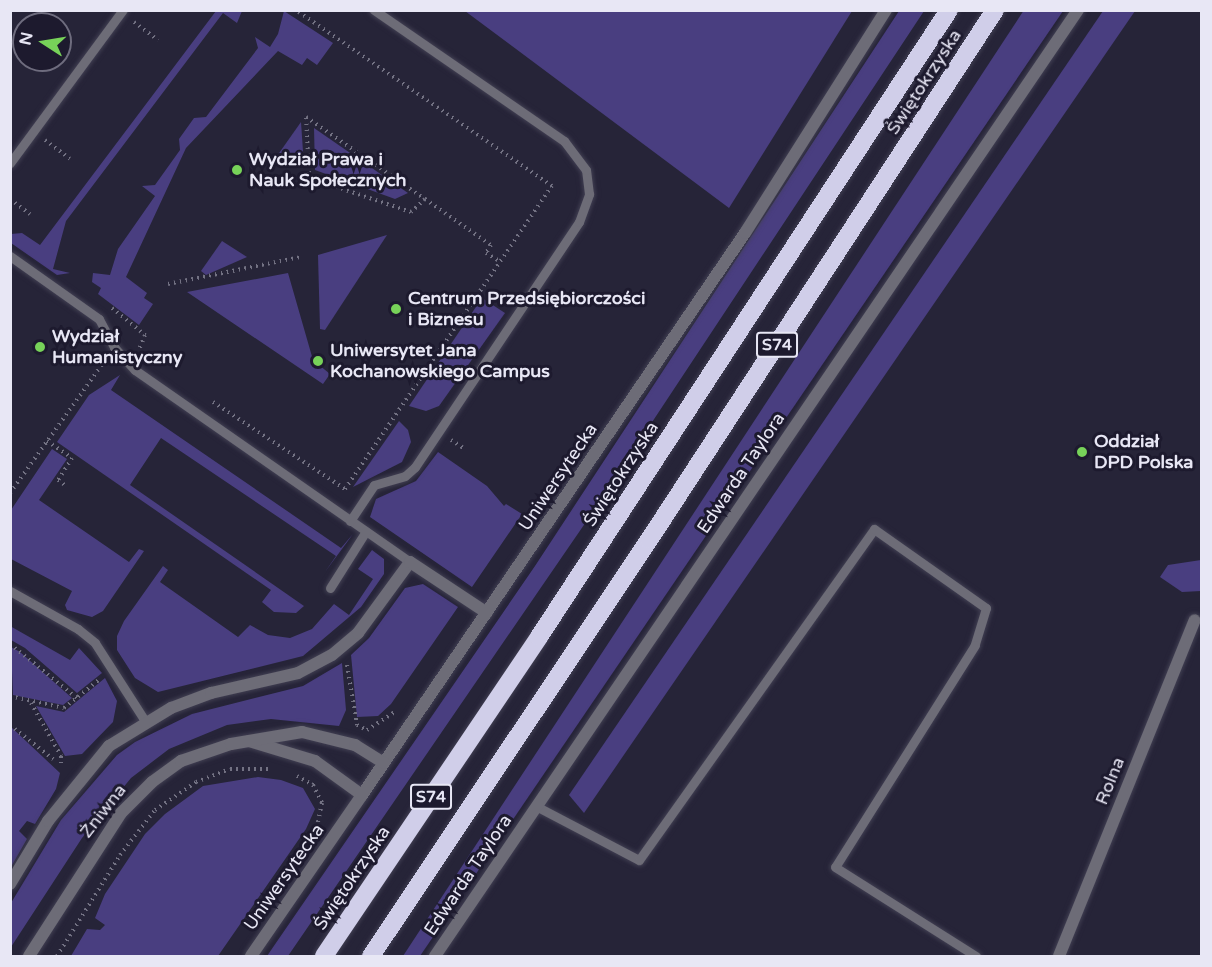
<!DOCTYPE html>
<html>
<head>
<meta charset="utf-8">
<style>
  body { margin:0 }
  #map { position:relative; width:1212px; height:967px; overflow:hidden; background:#262438; font-family:"Varela Round",sans-serif }
  div>[style] { position:absolute }
  .green>* { inset:0; background:#493e80 }
  .path>* { height:4px; margin-top:-2px; transform-origin:0; background:repeating-linear-gradient(90deg,#737283 0 1.5px,transparent 0 6px) }
  .roads { filter:drop-shadow(0 0 2px #413f52) drop-shadow(0 0 2px #413f52) }
  .service>* { height:9px; margin:-4.5px; padding:0 4.5px; transform-origin:4.5px; border-radius:4.5px; background:#6d6c77 }
  .minor>* { height:12px; margin:-6px; padding:0 6px; transform-origin:6px; border-radius:6px; background:#6d6c77 }
  .tertiary>* { height:12px; margin:-6px; padding:0 6px; transform-origin:6px; border-radius:6px; background:#6d6c77 }
  .motorway>* { height:18px; margin:-9px; padding:0 9px; transform-origin:9px; border-radius:9px; background:#d0cee9 }
  .dots>* { width:16px; height:16px; translate:-50% -50%; box-sizing:border-box; border:3px solid #1d1a2e; border-radius:50% }
  span { translate:-50% -50%; white-space:nowrap; text-align:center; line-height:1.15; -webkit-text-stroke:6px #1d1a2e; paint-order:stroke }
  .shield-label span { padding:2px 4px; background:#1d1a2e; border:2px solid; border-radius:4px; -webkit-text-stroke-width:0 }
  .shield-label { font-size:16px; color:#e8e7f5; font-weight:700 }
  .street-label { font-size:18px; color:#e8e7f5 }
  .poi-label { font-size:18px; color:#e8e7f5; font-weight:700 }
  .left { translate:0 -50%; text-align:left }
  .frame { position:absolute; inset:0; border:12px solid #e8e7f5; pointer-events:none }
  .north { position:absolute; left:12px; top:12px; width:60px; height:60px; box-sizing:border-box; background:#1d1a2e; border:2px solid #6e6c7e; border-radius:50%; rotate:282deg; font-size:16px; font-weight:700; line-height:24px; text-align:center; color:#e8e7f5 }
  .north::after { content:''; display:block; margin:auto; width:21px; height:27px; background:#77d259; clip-path:polygon(50% 0,100% 100%,50% 72%,0 100%) }
</style>
</head>
<body>
<div id="map">
  <div class="green">
    <div style="clip-path:polygon(1024px 10px,1063px 11px,420px 956px,403px 956px)"></div>
    <div style="clip-path:polygon(216px 11px,242px 11px,237px 23px,223px 13px,66px 221px,53px 269px,70px 273px,57px 275px,11px 243px,11px 234px,22px 233px,40px 245px)"></div>
    <div style="clip-path:polygon(284px 11px,333px 43px,317px 65px,307px 58px,302px 65px,278px 51px,186px 148px,126px 277px,147px 293px,144px 298px,153px 304px,139px 325px,98px 294px,101px 288px,92px 282px,93px 273px,110px 275px,118px 249px,155px 196px,142px 186px,155px 185px,180px 150px,179px 139px,194px 118px,206px 117px,258px 48px,255px 37px,270px 47px,278px 34px)"></div>
    <div style="clip-path:polygon(465px 11px,852px 11px,729px 208px)"></div>
    <div style="clip-path:polygon(899px 11px,924px 11px,588px 519px,288px 956px,267px 956px,535px 566px)"></div>
    <div style="clip-path:polygon(1103px 11px,1135px 11px,584px 813px,569px 795px)"></div>
    <div style="clip-path:polygon(301px 122px,304px 166px,277px 156px)"></div>
    <div style="clip-path:polygon(314px 128px,408px 193px,395px 199px,315px 170px)"></div>
    <div style="clip-path:polygon(387px 235px,325px 330px,320px 329px,318px 255px)"></div>
    <div style="clip-path:polygon(222px 241px,247px 257px,206px 275px,201px 271px)"></div>
    <div style="clip-path:polygon(288px 273px,313px 360px,330px 374px,323px 384px,187px 292px)"></div>
    <div style="clip-path:polygon(482px 298px,505px 313px,439px 406px,426px 411px,409px 406px)"></div>
    <div style="clip-path:polygon(120px 375px,111px 390px,341px 548px,353px 534px,325px 572px,336px 556px,161px 438px,130px 485px,304px 606px,296px 613px,274px 612px,262px 602px,271px 590px,57px 442px,89px 395px)"></div>
    <div style="clip-path:polygon(399px 421px,408px 430px,411px 442px,402px 462px,353px 487px)"></div>
    <div style="clip-path:polygon(52px 449px,67px 459px,39px 500px,129px 562px,139px 549px,144px 551px,103px 611px,92px 617px,67px 610px,65px 605px,72px 591px,11px 559px,11px 510px)"></div>
    <div style="clip-path:polygon(438px 452px,487px 486px,504px 506px,506px 504px,522px 514px,472px 587px,370px 517px,376px 499px,416px 481px)"></div>
    <div style="clip-path:polygon(372px 550px,384px 559px,384px 574px,361px 607px,303px 656px,158px 692px,135px 678px,117px 650px,117px 636px,124px 621px,163px 566px,168px 570px,160px 582px,238px 637px,250px 625px,268px 635px,290px 638px,312px 629px,334px 604px,349px 615px,373px 579px,358px 569px)"></div>
    <div style="clip-path:polygon(1201px 560px,1201px 591px,1182px 592px,1160px 577px,1168px 565px)"></div>
    <div style="clip-path:polygon(423px 584px,458px 607px,391px 704px,378px 716px,357px 717px,351px 655px,369px 638px,405px 588px)"></div>
    <div style="clip-path:polygon(10px 626px,70px 660px,79px 648px,102px 673px,77px 693px,25px 648px,11px 640px)"></div>
    <div style="clip-path:polygon(11px 647px,20px 652px,72px 698px,63px 705px,13px 695px)"></div>
    <div style="clip-path:polygon(342px 663px,346px 710px,339px 726px,271px 719px,227px 725px,169px 749px,131px 778px,82px 838px,11px 947px,11px 903px,61px 820px,117px 755px,135px 742px,192px 714px,303px 686px)"></div>
    <div style="clip-path:polygon(105px 678px,117px 701px,113px 722px,82px 754px,65px 756px,36px 706px,64px 712px)"></div>
    <div style="clip-path:polygon(11px 727px,60px 773px,56px 789px,35px 824px,27px 821px,19px 831px,27px 839px,11px 867px)"></div>
    <div style="clip-path:polygon(258px 777px,281px 780px,303px 788px,315px 809px,306px 829px,218px 956px,71px 956px,87px 929px,100px 930px,105px 925px,95px 918px,105px 894px,145px 834px,165px 814px,203px 786px)"></div>
  </div>
  <div class="path">
    <div style="left:134px;top:22px;width:30px;rotate:37deg"></div>
    <div style="left:45px;top:140px;width:31px;rotate:37deg"></div>
    <div style="left:10px;top:199px;width:25px;rotate:37deg"></div>
    <div style="left:425px;top:199px;width:19px;rotate:137deg"></div>
    <div style="left:411px;top:212px;width:97px;rotate:-161.4deg"></div>
    <div style="left:319px;top:181px;width:13px;rotate:-141deg"></div>
    <div style="left:309px;top:173px;width:56px;rotate:-93.1deg"></div>
    <div style="left:306px;top:117px;width:145px;rotate:34.6deg"></div>
    <div style="left:425px;top:199px;width:80px;rotate:34.9deg"></div>
    <div style="left:491px;top:245px;width:9px;rotate:122deg"></div>
    <div style="left:486px;top:253px;width:17px;rotate:31deg"></div>
    <div style="left:168px;top:284px;width:136px;rotate:-11.5deg"></div>
    <div style="left:112px;top:308px;width:43px;rotate:39.3deg"></div>
    <div style="left:145px;top:335px;width:16px;rotate:112deg"></div>
    <div style="left:213px;top:402px;width:158px;rotate:33.4deg"></div>
    <div style="left:345px;top:489px;width:367px;rotate:-55.7deg"></div>
    <div style="left:552px;top:186px;width:311px;rotate:-145.5deg"></div>
    <div style="left:451px;top:440px;width:17px;rotate:33deg"></div>
    <div style="left:47px;top:441px;width:30px;rotate:34deg"></div>
    <div style="left:72px;top:458px;width:26px;rotate:122deg"></div>
    <div style="left:58px;top:480px;width:9px;rotate:36deg"></div>
    <div style="left:10px;top:493px;width:165px;rotate:-54.4deg"></div>
    <div style="left:10px;top:644px;width:86px;rotate:38.9deg"></div>
    <div style="left:347px;top:665px;width:61px;rotate:80.5deg"></div>
    <div style="left:357px;top:725px;width:11px;rotate:27deg"></div>
    <div style="left:367px;top:730px;width:33px;rotate:-33deg"></div>
    <div style="left:10px;top:696px;width:55px;rotate:12.5deg"></div>
    <div style="left:64px;top:708px;width:46px;rotate:-38.9deg"></div>
    <div style="left:31px;top:703px;width:61px;rotate:60.5deg"></div>
    <div style="left:61px;top:756px;width:10px;rotate:90deg"></div>
    <div style="left:10px;top:725px;width:55px;rotate:38.3deg"></div>
    <div style="left:297px;top:776px;width:18px;rotate:29deg"></div>
    <div style="left:313px;top:785px;width:4px;rotate:-45deg"></div>
    <div style="left:313px;top:785px;width:20px;rotate:63deg"></div>
    <div style="left:322px;top:803px;width:25px;rotate:102deg"></div>
    <div style="left:57px;top:956px;width:119px;rotate:-58deg"></div>
    <div style="left:120px;top:855px;width:57px;rotate:-52.1deg"></div>
    <div style="left:155px;top:810px;width:50px;rotate:-34.3deg"></div>
    <div style="left:196px;top:782px;width:36px;rotate:-21deg"></div>
    <div style="left:230px;top:769px;width:42px"></div>
  </div>
  <div class="roads">
    <div class="service">
      <div style="left:10px;top:163px;width:190px;rotate:-53.6deg"></div>
      <div style="left:10px;top:256px;width:109px;rotate:35.3deg"></div>
      <div style="left:99px;top:319px;width:32px;rotate:62deg"></div>
      <div style="left:114px;top:347px;width:31px;rotate:48deg"></div>
      <div style="left:135px;top:370px;width:335px;rotate:34.9deg"></div>
      <div style="left:350px;top:521px;width:43px;rotate:-56.3deg"></div>
      <div style="left:374px;top:485px;width:32px;rotate:-16deg"></div>
      <div style="left:405px;top:476px;width:13px;rotate:-42deg"></div>
      <div style="left:415px;top:467px;width:295px;rotate:-56.2deg"></div>
      <div style="left:579px;top:222px;width:30px;rotate:-70deg"></div>
      <div style="left:589px;top:194px;width:24px;rotate:-97deg"></div>
      <div style="left:586px;top:170px;width:36px;rotate:-127deg"></div>
      <div style="left:564px;top:141px;width:231px;rotate:-145.4deg"></div>
      <div style="left:330px;top:588px;width:67px;rotate:-57.7deg"></div>
      <div style="left:10px;top:591px;width:78px;rotate:29.2deg"></div>
      <div style="left:78px;top:629px;width:22px;rotate:39deg"></div>
      <div style="left:95px;top:643px;width:93px;rotate:57.3deg"></div>
      <div style="left:536px;top:806px;width:116px;rotate:27.7deg"></div>
      <div style="left:639px;top:860px;width:406px;rotate:-54.6deg"></div>
      <div style="left:874px;top:529px;width:137px;rotate:35.2deg"></div>
      <div style="left:986px;top:608px;width:39px;rotate:107deg"></div>
      <div style="left:975px;top:645px;width:262px;rotate:122.2deg"></div>
      <div style="left:835px;top:867px;width:167px;rotate:32.3deg"></div>
    </div>
    <div class="minor">
      <div style="left:10px;top:884px;width:74px;rotate:-58.9deg"></div>
      <div style="left:48px;top:821px;width:97px;rotate:-50.9deg"></div>
      <div style="left:109px;top:746px;width:73px;rotate:-31.5deg"></div>
      <div style="left:171px;top:708px;width:43px;rotate:-20.6deg"></div>
      <div style="left:211px;top:693px;width:89px;rotate:-12.9deg"></div>
      <div style="left:298px;top:673px;width:38px;rotate:-28deg"></div>
      <div style="left:332px;top:655px;width:34px;rotate:-40deg"></div>
      <div style="left:358px;top:633px;width:88px;rotate:-53.8deg"></div>
      <div style="left:410px;top:562px;width:92px;rotate:33.5deg"></div>
      <div style="left:251px;top:956px;width:196px;rotate:-55.4deg"></div>
      <div style="left:1059px;top:956px;width:362px;rotate:-68deg"></div>
    </div>
    <div class="tertiary">
      <div style="left:249px;top:741px;width:69px;rotate:16.9deg"></div>
      <div style="left:315px;top:761px;width:58px;rotate:35.9deg"></div>
      <div style="left:362px;top:795px;width:680px;rotate:-55.73deg"></div>
      <div style="left:745px;top:233px;width:264px;rotate:-57.7deg"></div>
      <div style="left:29px;top:956px;width:170px;rotate:-57.2deg"></div>
      <div style="left:121px;top:813px;width:44px;rotate:-45deg"></div>
      <div style="left:152px;top:782px;width:36px;rotate:-36deg"></div>
      <div style="left:181px;top:761px;width:53px;rotate:-18.8deg"></div>
      <div style="left:231px;top:744px;width:72px;rotate:-9.6deg"></div>
      <div style="left:302px;top:732px;width:55px;rotate:13.8deg"></div>
      <div style="left:355px;top:745px;width:34px;rotate:32deg"></div>
      <div style="left:435px;top:956px;width:1144px;rotate:-55.8deg"></div>
    </div>
    <div class="motorway">
      <div style="left:324px;top:956px;width:385px;rotate:-56deg"></div>
      <div style="left:539px;top:637px;width:749px;rotate:-56.82deg"></div>
      <div style="left:371px;top:956px;width:500px;rotate:-56.25deg"></div>
      <div style="left:649px;top:540px;width:633px;rotate:-56.86deg"></div>
    </div>
  </div>
  <div class="dots">
    <div style="left:237px;top:170px;background:#77d259"></div>
    <div style="left:396px;top:309px;background:#77d259"></div>
    <div style="left:40px;top:347px;background:#77d259"></div>
    <div style="left:318px;top:361px;background:#77d259"></div>
    <div style="left:1082px;top:452px;background:#77d259"></div>
  </div>
  <div class="shield-label">
    <span style="left:777px;top:345px">S74</span>
    <span style="left:431px;top:797px">S74</span>
  </div>
  <div class="street-label">
    <span style="left:924px;top:82px;rotate:-57deg">Świętokrzyska</span>
    <span style="left:741px;top:473px;rotate:-56deg">Edwarda Taylora</span>
    <span style="left:621px;top:474px;rotate:-57deg">Świętokrzyska</span>
    <span style="left:558px;top:477px;rotate:-56deg">Uniwersytecka</span>
    <span style="left:1110px;top:781px;rotate:-68deg">Rolna</span>
    <span style="left:103px;top:811px;rotate:-52deg">Żniwna</span>
    <span style="left:468px;top:875px;rotate:-56deg">Edwarda Taylora</span>
    <span style="left:284px;top:877px;rotate:-55deg">Uniwersytecka</span>
    <span style="left:352px;top:878px;rotate:-56deg">Świętokrzyska</span>
  </div>
  <div class="poi-label">
    <span class="left" style="left:249px;top:170px">Wydział Prawa i<br>Nauk Społecznych</span>
    <span class="left" style="left:408px;top:309px">Centrum Przedsiębiorczości<br>i Biznesu</span>
    <span class="left" style="left:52px;top:347px">Wydział<br>Humanistyczny</span>
    <span class="left" style="left:330px;top:361px">Uniwersytet Jana<br>Kochanowskiego Campus</span>
    <span class="left" style="left:1094px;top:452px">Oddział<br>DPD Polska</span>
  </div>
  <div class="frame"></div>
  <div class="north">N</div>
</div>
</body>
</html>
